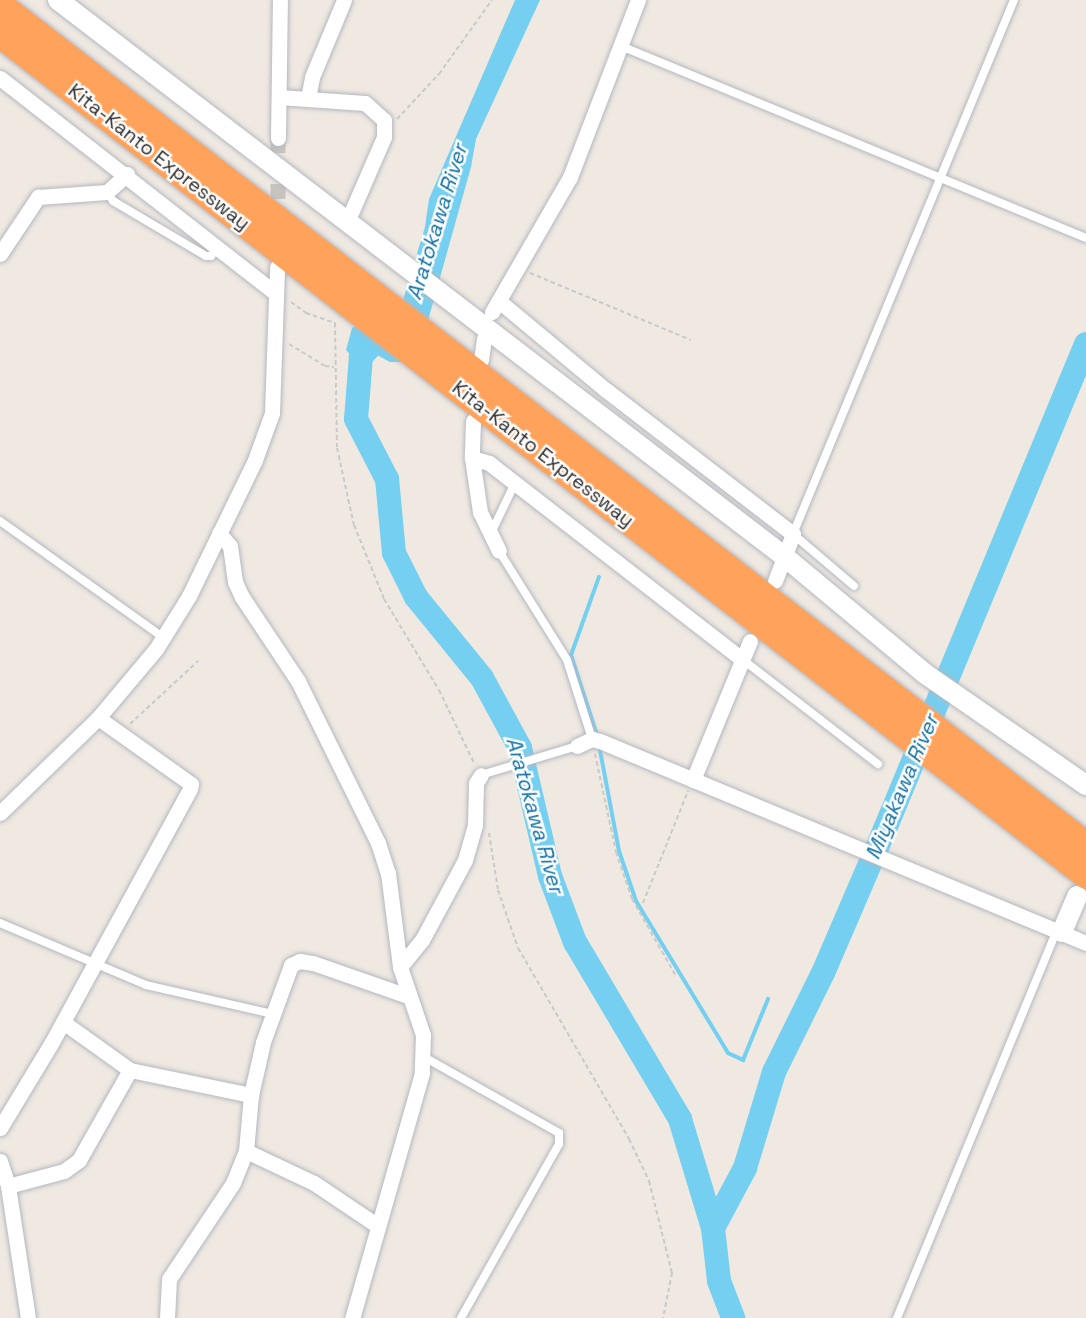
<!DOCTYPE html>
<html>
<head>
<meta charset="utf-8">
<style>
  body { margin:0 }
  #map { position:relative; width:1086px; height:1318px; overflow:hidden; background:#efe9e1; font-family:"Space Grotesk",sans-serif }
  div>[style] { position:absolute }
  .water>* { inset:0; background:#75cff0 }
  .stream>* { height:4px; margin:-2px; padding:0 2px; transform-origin:2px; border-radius:2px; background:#75cff0 }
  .river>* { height:24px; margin:-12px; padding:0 12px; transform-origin:12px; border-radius:12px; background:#75cff0 }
  .minor-tunnel>* { height:15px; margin-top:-7.5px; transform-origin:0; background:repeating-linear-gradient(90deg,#c8c4bd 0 15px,transparent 0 23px) }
  .path>* { height:2px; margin-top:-1px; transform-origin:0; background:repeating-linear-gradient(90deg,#c9c9c9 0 4.5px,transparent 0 7.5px) }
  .roads { filter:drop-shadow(0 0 2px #b4b7c1) drop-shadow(0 0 2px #b4b7c1) }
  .service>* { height:8px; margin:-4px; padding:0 4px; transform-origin:4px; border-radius:4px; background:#fff }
  .minor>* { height:15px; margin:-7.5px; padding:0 7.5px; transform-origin:7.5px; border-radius:7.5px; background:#fff }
  .tertiary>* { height:20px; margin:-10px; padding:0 10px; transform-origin:10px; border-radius:10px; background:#fff }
  .motorway>* { height:27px; margin:-13.5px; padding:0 13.5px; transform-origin:13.5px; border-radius:13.5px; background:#ffa35c }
  span { translate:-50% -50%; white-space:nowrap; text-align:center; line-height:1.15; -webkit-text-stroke:5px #fff; paint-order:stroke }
  .street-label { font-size:20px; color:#2e2e2e }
  .water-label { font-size:21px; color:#0d6fa3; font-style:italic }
</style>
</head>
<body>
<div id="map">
  <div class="water">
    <div style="clip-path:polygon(515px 0,540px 0,476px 139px,471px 167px,427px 324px,409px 362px,390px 362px,377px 355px,363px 365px,358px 363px,346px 350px,352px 328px,403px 300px,425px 227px,429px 199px)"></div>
  </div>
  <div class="stream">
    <div style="left:597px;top:735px;width:84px;rotate:-108deg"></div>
    <div style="left:571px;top:655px;width:83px;rotate:-70.3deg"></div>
    <div style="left:599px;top:745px;width:108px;rotate:79.3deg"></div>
    <div style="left:619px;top:851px;width:53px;rotate:71.2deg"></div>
    <div style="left:636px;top:901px;width:178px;rotate:58.8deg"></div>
    <div style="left:728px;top:1053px;width:17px;rotate:25deg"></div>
    <div style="left:743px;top:1060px;width:66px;rotate:-67.7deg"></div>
    <div style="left:767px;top:1069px;width:8px;rotate:23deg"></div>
  </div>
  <div class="river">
    <div style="left:377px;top:340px;width:23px;rotate:135deg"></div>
    <div style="left:361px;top:356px;width:63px;rotate:94.5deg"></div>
    <div style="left:356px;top:419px;width:68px;rotate:62.7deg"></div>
    <div style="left:387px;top:479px;width:74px;rotate:84.6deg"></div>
    <div style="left:394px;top:553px;width:49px;rotate:63.4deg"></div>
    <div style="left:416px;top:597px;width:104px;rotate:50.8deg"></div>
    <div style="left:482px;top:678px;width:80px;rotate:61.5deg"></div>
    <div style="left:520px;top:748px;width:131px;rotate:76.8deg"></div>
    <div style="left:550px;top:876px;width:71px;rotate:69.3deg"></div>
    <div style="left:575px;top:942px;width:206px;rotate:59.3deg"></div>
    <div style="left:680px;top:1119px;width:114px;rotate:73.2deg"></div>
    <div style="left:713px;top:1228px;width:53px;rotate:83.5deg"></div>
    <div style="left:719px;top:1281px;width:40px;rotate:69deg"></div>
    <div style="left:713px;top:1228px;width:68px;rotate:-61.9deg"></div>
    <div style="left:745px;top:1168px;width:100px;rotate:-73.2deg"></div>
    <div style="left:774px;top:1072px;width:110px;rotate:-63.7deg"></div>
    <div style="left:823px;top:973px;width:157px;rotate:-66.7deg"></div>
    <div style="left:885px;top:829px;width:525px;rotate:-67.49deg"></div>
  </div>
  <div class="minor-tunnel">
    <div style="left:278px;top:222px;width:84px;rotate:-90deg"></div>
  </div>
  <div class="path">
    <div style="left:397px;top:119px;width:62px;rotate:-47deg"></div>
    <div style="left:439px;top:74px;width:91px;rotate:-54.4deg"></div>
    <div style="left:530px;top:273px;width:174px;rotate:22.6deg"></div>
    <div style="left:291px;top:302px;width:19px;rotate:36deg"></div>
    <div style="left:306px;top:313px;width:31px;rotate:19deg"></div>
    <div style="left:335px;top:323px;width:125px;rotate:89.1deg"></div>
    <div style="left:337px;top:448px;width:79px;rotate:77.6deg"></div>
    <div style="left:354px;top:525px;width:80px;rotate:67.9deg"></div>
    <div style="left:384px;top:599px;width:106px;rotate:58.9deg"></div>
    <div style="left:439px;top:690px;width:81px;rotate:64.4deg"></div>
    <div style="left:289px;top:344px;width:42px;rotate:31.4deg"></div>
    <div style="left:325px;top:366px;width:9px;rotate:6deg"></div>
    <div style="left:130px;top:724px;width:93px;rotate:-42.8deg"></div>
    <div style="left:595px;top:754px;width:100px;rotate:77.9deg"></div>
    <div style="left:616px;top:852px;width:50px;rotate:71.2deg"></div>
    <div style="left:632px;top:899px;width:89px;rotate:60.3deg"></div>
    <div style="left:489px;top:833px;width:58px;rotate:81deg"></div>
    <div style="left:498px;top:890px;width:61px;rotate:71deg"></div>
    <div style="left:518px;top:948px;width:221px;rotate:59.8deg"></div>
    <div style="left:629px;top:1139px;width:47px;rotate:64.5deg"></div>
    <div style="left:649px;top:1181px;width:95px;rotate:76deg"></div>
    <div style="left:672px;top:1273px;width:46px;rotate:101.3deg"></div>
    <div style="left:643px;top:903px;width:121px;rotate:-68.1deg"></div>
  </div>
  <div class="roads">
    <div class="service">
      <div style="left:621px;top:46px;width:503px;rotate:22.44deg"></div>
      <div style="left:107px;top:192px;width:11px;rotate:56deg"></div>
      <div style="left:113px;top:201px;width:108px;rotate:30.6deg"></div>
      <div style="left:206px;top:256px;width:5px"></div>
      <div style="left:211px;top:256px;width:11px;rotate:-52deg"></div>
      <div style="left:0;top:521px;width:201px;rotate:35.5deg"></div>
      <div style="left:491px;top:533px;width:55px;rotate:-64.4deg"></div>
      <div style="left:499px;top:551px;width:128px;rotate:58deg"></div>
      <div style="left:567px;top:660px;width:83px;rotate:72.4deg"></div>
      <div style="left:854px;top:586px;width:80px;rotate:-139.6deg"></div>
      <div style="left:793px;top:534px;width:578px;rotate:-67.52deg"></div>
      <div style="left:742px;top:659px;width:172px;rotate:37.7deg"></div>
      <div style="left:481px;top:775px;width:100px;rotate:-16.8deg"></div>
      <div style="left:0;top:923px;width:159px;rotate:23deg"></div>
      <div style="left:146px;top:985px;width:130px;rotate:12.9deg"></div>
      <div style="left:424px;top:1057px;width:155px;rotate:29.4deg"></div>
      <div style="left:559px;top:1133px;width:11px;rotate:90deg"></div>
      <div style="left:559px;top:1144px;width:200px;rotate:119.4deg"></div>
      <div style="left:897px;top:1318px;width:420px;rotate:-67.6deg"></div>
    </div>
    <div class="minor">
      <div style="left:0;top:78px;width:349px;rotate:38deg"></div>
      <div style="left:279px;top:97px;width:86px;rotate:4deg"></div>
      <div style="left:365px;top:103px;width:25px;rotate:42deg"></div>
      <div style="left:384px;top:120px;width:17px;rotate:90deg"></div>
      <div style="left:384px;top:137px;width:93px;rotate:113.5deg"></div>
      <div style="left:308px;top:98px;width:21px;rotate:-79deg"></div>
      <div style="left:312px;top:77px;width:83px;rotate:-67.4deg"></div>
      <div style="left:278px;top:138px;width:138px;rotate:-89.2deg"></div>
      <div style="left:0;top:254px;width:69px;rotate:-56.3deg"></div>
      <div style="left:38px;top:197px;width:69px;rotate:-4.1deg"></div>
      <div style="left:107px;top:192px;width:27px;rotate:-42deg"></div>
      <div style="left:499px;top:301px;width:139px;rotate:39.8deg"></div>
      <div style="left:606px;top:390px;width:236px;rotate:37.6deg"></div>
      <div style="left:793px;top:534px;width:50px;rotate:111deg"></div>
      <div style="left:492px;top:312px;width:156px;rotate:-60deg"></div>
      <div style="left:570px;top:177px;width:190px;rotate:-69deg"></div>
      <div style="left:481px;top:360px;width:22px;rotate:-82deg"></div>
      <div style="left:473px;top:421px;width:37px;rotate:92deg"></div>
      <div style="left:472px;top:458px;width:55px;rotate:81.6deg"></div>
      <div style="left:480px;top:512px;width:43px;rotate:64deg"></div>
      <div style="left:472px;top:458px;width:18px;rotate:16deg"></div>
      <div style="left:489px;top:463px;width:320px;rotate:37.8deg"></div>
      <div style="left:219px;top:533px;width:17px;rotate:50deg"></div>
      <div style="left:230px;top:546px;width:36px;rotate:82deg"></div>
      <div style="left:235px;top:582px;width:17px;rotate:65deg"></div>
      <div style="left:242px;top:597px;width:101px;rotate:56.3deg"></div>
      <div style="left:298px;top:681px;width:181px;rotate:63.7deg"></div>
      <div style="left:378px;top:843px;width:32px;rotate:72deg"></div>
      <div style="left:388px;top:873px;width:95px;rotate:82.7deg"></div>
      <div style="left:400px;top:967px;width:72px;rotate:71.3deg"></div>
      <div style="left:423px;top:1035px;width:38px;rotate:92deg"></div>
      <div style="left:422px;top:1073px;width:255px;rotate:105.9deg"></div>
      <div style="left:577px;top:746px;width:17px;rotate:-25deg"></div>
      <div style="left:592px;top:739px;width:8px;rotate:14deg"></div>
      <div style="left:600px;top:741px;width:526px;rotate:22.57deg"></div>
      <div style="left:693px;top:780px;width:150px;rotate:-67.7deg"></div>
      <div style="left:0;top:813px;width:136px;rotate:-44.1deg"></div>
      <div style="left:98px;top:718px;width:90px;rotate:-50deg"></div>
      <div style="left:156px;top:649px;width:62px;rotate:-58.1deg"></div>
      <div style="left:189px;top:596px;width:151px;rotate:-64.1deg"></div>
      <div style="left:255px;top:460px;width:50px;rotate:-70.1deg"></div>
      <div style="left:272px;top:413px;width:146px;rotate:-88deg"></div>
      <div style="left:400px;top:967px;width:35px;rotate:-51deg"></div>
      <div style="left:422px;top:940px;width:91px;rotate:-61.7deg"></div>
      <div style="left:465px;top:860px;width:36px;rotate:-74deg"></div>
      <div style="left:475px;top:825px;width:42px;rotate:-88.6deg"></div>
      <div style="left:476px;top:783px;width:9px;rotate:-58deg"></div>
      <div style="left:63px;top:1022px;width:82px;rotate:35.6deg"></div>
      <div style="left:0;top:1128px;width:100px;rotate:-58.8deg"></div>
      <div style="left:52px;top:1042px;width:288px;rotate:-61.4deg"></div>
      <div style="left:190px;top:789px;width:5px;rotate:-79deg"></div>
      <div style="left:191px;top:784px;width:114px;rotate:-144.6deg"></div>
      <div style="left:246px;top:1151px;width:75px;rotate:25.2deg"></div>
      <div style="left:314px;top:1183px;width:77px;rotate:33.9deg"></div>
      <div style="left:0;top:1161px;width:26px;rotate:72deg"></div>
      <div style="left:8px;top:1186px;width:134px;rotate:81.4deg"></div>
      <div style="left:8px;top:1186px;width:58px;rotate:-15deg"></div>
      <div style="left:64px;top:1171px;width:19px;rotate:-36deg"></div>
      <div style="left:79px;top:1160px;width:103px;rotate:-60.5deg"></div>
      <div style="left:130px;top:1070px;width:124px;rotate:11.7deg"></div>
      <div style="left:167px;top:1318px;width:39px;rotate:-87deg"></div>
      <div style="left:169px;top:1279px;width:115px;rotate:-56.3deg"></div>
      <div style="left:233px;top:1183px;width:35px;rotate:-68deg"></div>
      <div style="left:246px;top:1151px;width:56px;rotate:-84.9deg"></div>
      <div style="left:251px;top:1095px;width:54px;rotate:-77.2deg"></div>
      <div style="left:263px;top:1042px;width:82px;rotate:-70deg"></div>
      <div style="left:291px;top:965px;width:10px;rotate:-24deg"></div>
      <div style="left:300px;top:961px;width:13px;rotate:9deg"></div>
      <div style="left:313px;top:963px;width:101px;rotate:19.2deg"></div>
    </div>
    <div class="tertiary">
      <div style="left:58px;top:0;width:916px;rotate:37.46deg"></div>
      <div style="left:785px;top:557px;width:181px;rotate:39.8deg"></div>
      <div style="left:924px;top:673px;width:197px;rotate:34.7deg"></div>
      <div style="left:1062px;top:932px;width:39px;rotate:-67deg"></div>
    </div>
    <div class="motorway">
      <div style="left:0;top:5px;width:1373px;rotate:37.72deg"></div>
      <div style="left:0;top:34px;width:1374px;rotate:37.75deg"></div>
    </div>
  </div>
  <div class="street-label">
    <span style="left:159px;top:157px;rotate:38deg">Kita-Kanto Expressway</span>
    <span style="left:543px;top:454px;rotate:38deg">Kita-Kanto Expressway</span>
  </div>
  <div class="water-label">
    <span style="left:437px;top:222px;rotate:-73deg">Aratokawa River</span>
    <span style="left:902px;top:787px;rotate:-67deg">Miyakawa River</span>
    <span style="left:535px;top:815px;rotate:74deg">Aratokawa River</span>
  </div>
</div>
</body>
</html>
